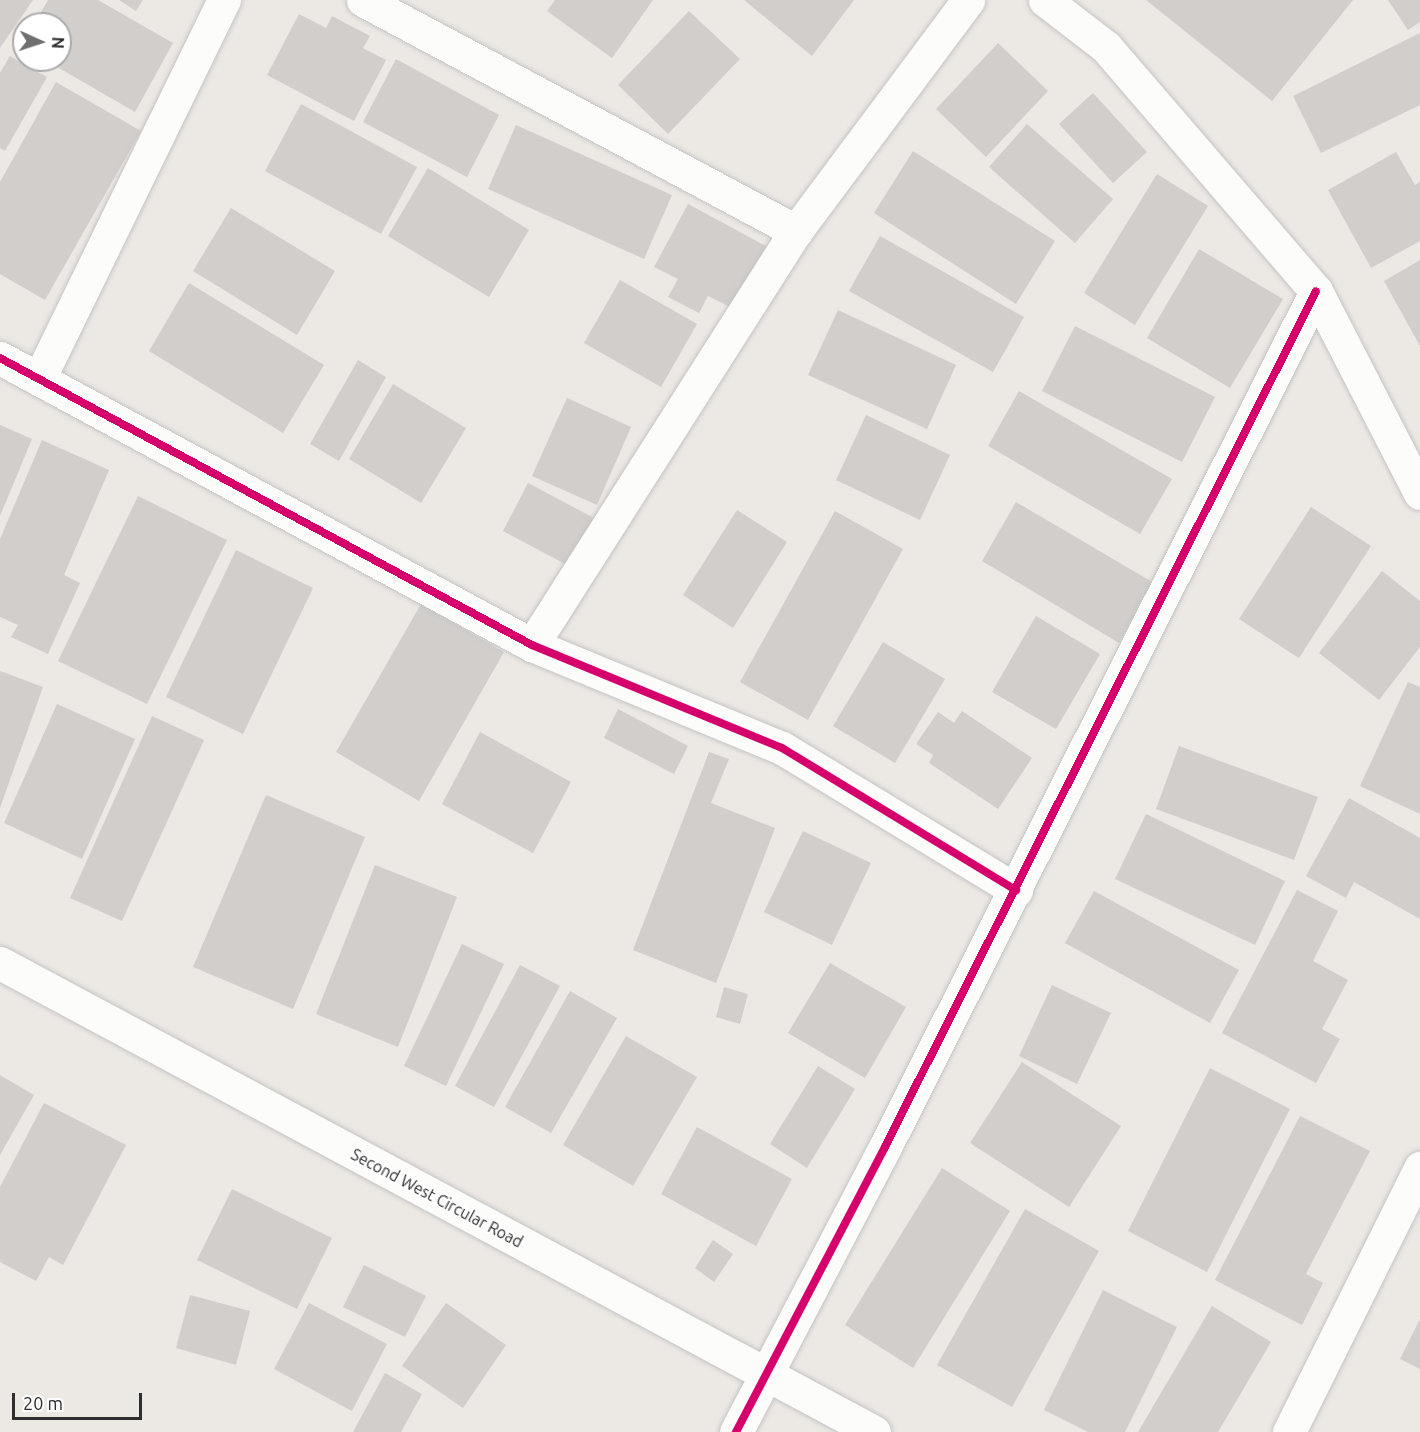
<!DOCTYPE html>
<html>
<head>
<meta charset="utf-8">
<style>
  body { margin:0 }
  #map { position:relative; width:1420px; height:1432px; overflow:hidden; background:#ece8e4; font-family:Ubuntu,sans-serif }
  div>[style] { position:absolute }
  .building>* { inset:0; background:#d1cecb }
  .roads { filter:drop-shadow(0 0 2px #c5c4c5) drop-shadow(0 0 2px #c5c4c5) }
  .minor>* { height:33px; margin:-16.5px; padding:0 16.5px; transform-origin:16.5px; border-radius:16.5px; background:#fcfcfb }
  .cycleway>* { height:8px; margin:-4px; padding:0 4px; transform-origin:4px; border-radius:4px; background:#d6006c }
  span { translate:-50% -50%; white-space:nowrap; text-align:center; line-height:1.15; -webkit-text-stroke:4.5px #fff; paint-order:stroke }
  .street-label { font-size:16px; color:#2e2e2e }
  .north { position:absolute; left:12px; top:12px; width:60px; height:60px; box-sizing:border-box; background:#fff; border:2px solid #ababab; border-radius:50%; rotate:93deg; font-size:16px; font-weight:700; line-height:24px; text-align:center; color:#2e2e2e }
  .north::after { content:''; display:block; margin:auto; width:21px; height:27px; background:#706f6e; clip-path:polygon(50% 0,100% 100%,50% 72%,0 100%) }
  .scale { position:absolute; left:12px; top:1393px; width:130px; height:27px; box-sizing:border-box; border:3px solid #2e2e2e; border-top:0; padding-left:8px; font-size:18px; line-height:21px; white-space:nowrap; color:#2e2e2e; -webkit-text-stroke:4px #fff; paint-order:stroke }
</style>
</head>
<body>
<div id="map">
  <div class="building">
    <div style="clip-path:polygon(0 0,33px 0,0 48px)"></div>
    <div style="clip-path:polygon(48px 0,98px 0,173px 43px,135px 112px,45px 60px,60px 60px,60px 24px,34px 24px)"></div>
    <div style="clip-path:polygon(119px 0,143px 0,136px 11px)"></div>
    <div style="clip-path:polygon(555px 0,653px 0,612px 58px,547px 11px)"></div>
    <div style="clip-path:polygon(744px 0,854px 0,812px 56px)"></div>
    <div style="clip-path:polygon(1146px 0,1353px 0,1272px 101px)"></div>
    <div style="clip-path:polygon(1388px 0,1420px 0,1420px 22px,1408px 30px)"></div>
    <div style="clip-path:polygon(689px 11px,740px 59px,668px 134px,618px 85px)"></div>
    <div style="clip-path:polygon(299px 14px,326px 28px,332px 16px,370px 36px,363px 48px,386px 60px,354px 121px,267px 75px)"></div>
    <div style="clip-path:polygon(1420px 33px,1420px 105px,1321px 153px,1293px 96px)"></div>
    <div style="clip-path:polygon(998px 43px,1048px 91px,986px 157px,936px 109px)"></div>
    <div style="clip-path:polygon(10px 56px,47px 77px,5px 151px,0 148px,0 73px)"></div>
    <div style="clip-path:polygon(396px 59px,499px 115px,467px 177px,363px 122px)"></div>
    <div style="clip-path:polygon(56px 82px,141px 131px,45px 300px,0 274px,0 182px)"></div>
    <div style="clip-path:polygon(1093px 93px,1147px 152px,1113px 183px,1059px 124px)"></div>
    <div style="clip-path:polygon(301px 104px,417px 167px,381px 234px,265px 171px)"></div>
    <div style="clip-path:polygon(1027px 124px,1113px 199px,1075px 243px,989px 167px)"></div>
    <div style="clip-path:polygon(516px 125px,672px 195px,644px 259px,488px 189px)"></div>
    <div style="clip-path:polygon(913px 151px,1055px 241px,1016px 304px,874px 213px)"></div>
    <div style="clip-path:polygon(1396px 152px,1415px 185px,1420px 182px,1420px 241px,1371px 268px,1328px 190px)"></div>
    <div style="clip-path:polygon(428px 168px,529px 230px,489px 297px,388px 236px)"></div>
    <div style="clip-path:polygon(1157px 174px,1208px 206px,1135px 325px,1084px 293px)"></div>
    <div style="clip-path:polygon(688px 204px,766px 246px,732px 308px,708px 296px,699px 313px,668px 297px,678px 279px,654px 267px)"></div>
    <div style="clip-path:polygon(231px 208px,335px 271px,297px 335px,193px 271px)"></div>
    <div style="clip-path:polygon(880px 236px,1024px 317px,993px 372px,849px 291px)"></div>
    <div style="clip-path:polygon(1199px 249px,1283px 299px,1230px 388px,1147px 338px)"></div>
    <div style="clip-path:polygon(1420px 260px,1420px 346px,1384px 281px)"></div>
    <div style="clip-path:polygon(620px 280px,697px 324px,661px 387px,584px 343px)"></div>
    <div style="clip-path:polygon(189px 283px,324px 365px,283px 433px,149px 351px)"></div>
    <div style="clip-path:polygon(838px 310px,956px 365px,927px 429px,808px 375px)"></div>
    <div style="clip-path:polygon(1075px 326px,1215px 397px,1182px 462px,1042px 391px)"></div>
    <div style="clip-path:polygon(358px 360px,386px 377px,339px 461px,310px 444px)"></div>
    <div style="clip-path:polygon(393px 384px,466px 428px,421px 503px,349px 459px)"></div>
    <div style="clip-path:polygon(1019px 391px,1172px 479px,1140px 534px,988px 446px)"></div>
    <div style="clip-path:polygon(567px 398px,631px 427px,597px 505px,532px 476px)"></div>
    <div style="clip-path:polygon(866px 415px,950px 455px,920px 520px,836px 480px)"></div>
    <div style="clip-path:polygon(0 425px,32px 439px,0 516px)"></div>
    <div style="clip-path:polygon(42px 440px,109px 470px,64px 575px,80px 583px,48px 654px,11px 637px,18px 625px,0 617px,0 539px)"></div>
    <div style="clip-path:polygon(528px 483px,594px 518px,569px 566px,503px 531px)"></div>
    <div style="clip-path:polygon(138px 496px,227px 540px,147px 704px,58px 661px)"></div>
    <div style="clip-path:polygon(1016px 502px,1154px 583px,1119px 643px,982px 561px)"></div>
    <div style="clip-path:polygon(1311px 507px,1371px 546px,1299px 658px,1239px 619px)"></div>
    <div style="clip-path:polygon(737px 510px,787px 542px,733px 628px,683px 595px)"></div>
    <div style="clip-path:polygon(835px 511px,903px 549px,808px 720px,740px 682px)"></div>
    <div style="clip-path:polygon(236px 550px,313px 588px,243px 734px,166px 697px)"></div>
    <div style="clip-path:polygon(1382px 571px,1420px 601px,1420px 647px,1379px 700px,1319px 653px)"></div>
    <div style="clip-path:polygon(421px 604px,504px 652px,419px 801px,336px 752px)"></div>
    <div style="clip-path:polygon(1036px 616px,1100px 654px,1056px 729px,992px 692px)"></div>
    <div style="clip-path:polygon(883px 642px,945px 679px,895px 763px,833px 726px)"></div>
    <div style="clip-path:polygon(0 671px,43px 687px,0 808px)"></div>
    <div style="clip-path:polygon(1408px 682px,1420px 687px,1420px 814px,1360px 786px)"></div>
    <div style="clip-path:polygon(57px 704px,135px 739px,82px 859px,4px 823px)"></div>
    <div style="clip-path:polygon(618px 709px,688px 746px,674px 774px,604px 738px)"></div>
    <div style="clip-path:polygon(962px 711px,1032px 758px,998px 809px,929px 763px,933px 755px,916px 744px,938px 712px,954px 723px)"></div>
    <div style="clip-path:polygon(152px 716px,204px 740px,122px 921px,70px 898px)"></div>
    <div style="clip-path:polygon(480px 732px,571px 782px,533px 853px,442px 804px)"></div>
    <div style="clip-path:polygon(1179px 746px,1318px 797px,1294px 860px,1156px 809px)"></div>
    <div style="clip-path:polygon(709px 752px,729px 759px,711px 803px,775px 828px,716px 983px,633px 950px)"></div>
    <div style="clip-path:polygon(266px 795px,365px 837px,293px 1009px,193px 967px)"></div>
    <div style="clip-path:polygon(1349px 798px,1420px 838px,1420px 919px,1354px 882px,1346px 898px,1306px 876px)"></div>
    <div style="clip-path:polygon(1146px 814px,1285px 881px,1255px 945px,1115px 879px)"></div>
    <div style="clip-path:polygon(803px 831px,871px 863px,832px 945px,764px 912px)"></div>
    <div style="clip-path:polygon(375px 865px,457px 897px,398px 1047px,316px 1014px)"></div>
    <div style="clip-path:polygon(1297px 890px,1338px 911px,1313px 961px,1348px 980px,1322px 1029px,1340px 1039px,1316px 1083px,1222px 1033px)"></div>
    <div style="clip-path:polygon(1094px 891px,1239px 970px,1210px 1023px,1065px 943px)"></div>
    <div style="clip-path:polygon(462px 944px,504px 964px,446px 1086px,404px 1066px)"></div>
    <div style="clip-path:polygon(830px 963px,906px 1007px,865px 1078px,788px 1033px)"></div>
    <div style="clip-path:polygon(520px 965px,560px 986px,494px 1107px,455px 1086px)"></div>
    <div style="clip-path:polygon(1052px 985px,1111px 1013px,1077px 1084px,1019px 1056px)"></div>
    <div style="clip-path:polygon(724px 987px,748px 994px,740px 1024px,716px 1017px)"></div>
    <div style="clip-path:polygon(570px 991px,617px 1018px,551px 1133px,505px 1107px)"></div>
    <div style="clip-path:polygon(626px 1036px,697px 1077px,633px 1186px,563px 1145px)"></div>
    <div style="clip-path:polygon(1022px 1062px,1121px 1126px,1069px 1207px,970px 1143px)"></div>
    <div style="clip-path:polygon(818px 1066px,855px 1089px,807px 1168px,770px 1144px)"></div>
    <div style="clip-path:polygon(1210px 1068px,1290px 1109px,1207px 1272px,1128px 1231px)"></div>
    <div style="clip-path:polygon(0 1075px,34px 1095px,0 1155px)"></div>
    <div style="clip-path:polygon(44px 1103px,126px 1145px,63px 1265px,49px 1257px,36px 1281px,0 1262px,0 1187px)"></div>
    <div style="clip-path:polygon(1300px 1116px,1370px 1151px,1306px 1274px,1323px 1283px,1302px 1325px,1215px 1280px)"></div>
    <div style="clip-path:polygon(697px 1127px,792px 1179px,756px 1246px,661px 1194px)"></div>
    <div style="clip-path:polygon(942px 1168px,1010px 1211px,913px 1368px,845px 1325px)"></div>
    <div style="clip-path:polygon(232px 1189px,332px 1238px,297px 1309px,197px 1260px)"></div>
    <div style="clip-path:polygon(1025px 1209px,1099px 1251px,1012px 1407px,937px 1365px)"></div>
    <div style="clip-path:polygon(713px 1240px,733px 1254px,714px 1282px,695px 1268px)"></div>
    <div style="clip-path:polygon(364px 1265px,426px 1296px,405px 1337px,343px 1307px)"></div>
    <div style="clip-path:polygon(1103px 1290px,1177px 1327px,1125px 1432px,1088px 1432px,1044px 1410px)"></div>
    <div style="clip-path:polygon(190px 1295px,250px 1311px,236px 1365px,176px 1348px)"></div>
    <div style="clip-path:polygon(309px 1303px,387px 1344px,352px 1411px,274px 1369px)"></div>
    <div style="clip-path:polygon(446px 1303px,506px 1345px,463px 1408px,402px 1366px)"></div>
    <div style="clip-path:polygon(1212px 1306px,1271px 1342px,1218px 1432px,1138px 1432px)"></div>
    <div style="clip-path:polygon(1420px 1319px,1420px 1369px,1400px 1359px)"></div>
    <div style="clip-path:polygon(385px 1373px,422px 1394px,401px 1432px,353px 1432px)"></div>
  </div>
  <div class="roads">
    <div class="minor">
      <div style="left:363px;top:0;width:491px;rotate:28.1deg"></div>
      <div style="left:1045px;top:0;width:77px;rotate:37.6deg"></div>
      <div style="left:1106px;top:47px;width:322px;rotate:49.3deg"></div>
      <div style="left:1316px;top:291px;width:227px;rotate:62.8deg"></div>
      <div style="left:0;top:358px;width:604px;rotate:28.35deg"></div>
      <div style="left:532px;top:645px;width:270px;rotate:22.4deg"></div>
      <div style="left:782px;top:748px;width:274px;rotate:31.3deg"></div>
      <div style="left:39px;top:379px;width:422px;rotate:-64deg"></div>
      <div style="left:532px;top:645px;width:491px;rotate:-57.5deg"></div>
      <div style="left:796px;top:231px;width:288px;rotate:-53.3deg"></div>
      <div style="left:0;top:963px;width:992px;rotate:28.22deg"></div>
      <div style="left:736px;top:1432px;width:322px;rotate:-62.4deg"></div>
      <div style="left:885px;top:1147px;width:958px;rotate:-63.27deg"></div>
      <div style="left:1289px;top:1432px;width:295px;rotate:-63.6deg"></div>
    </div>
  </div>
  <div class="cycleway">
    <div style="left:0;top:358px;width:604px;rotate:28.35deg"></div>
    <div style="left:532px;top:645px;width:270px;rotate:22.4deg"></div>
    <div style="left:782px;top:748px;width:274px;rotate:31.3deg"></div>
    <div style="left:736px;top:1432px;width:322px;rotate:-62.4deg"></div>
    <div style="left:885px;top:1147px;width:958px;rotate:-63.27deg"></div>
  </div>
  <div class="street-label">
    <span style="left:437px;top:1198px;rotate:28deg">Second West Circular Road</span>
  </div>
  <div class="north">N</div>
  <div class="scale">20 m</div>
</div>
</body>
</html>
